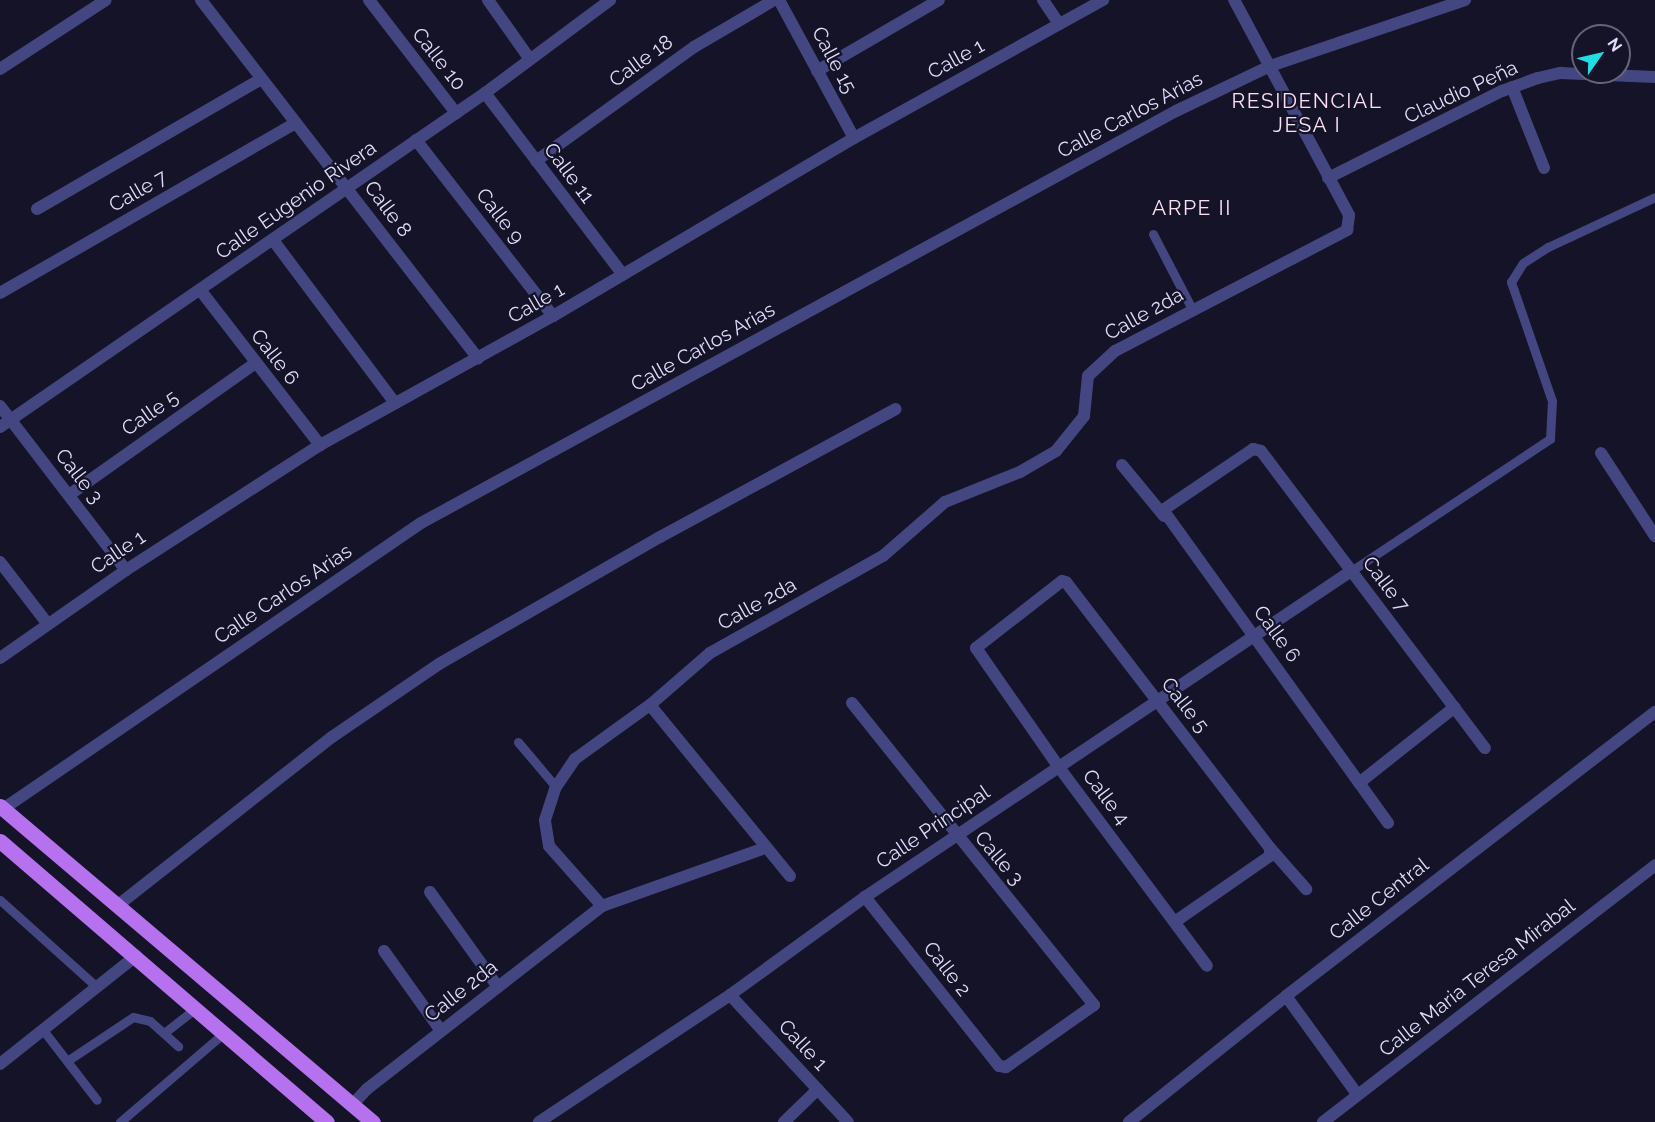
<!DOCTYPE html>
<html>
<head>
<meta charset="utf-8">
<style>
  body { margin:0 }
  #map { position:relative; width:1655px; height:1122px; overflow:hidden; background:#151327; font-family:Raleway,sans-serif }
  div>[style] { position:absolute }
  .service>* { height:9px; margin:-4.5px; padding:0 4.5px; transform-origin:4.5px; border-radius:4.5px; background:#444681 }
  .minor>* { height:12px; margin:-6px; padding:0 6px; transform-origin:6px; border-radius:6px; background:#444681 }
  .primary>* { height:15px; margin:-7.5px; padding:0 7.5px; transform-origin:7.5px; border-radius:7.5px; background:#b671ee }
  span { translate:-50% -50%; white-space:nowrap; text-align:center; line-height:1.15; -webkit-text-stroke:4.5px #151327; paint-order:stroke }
  .street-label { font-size:20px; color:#dfddfb }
  .neighbourhood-label { font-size:21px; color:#fbdff3; letter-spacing:1.5px }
  .north { position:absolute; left:1571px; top:24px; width:60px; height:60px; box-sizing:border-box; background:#151327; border:2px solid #66647c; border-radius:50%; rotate:56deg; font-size:16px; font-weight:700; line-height:24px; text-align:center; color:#dfddfb }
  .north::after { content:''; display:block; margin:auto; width:21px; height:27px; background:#20dfe4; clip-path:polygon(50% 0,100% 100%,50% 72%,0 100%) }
</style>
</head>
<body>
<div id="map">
  <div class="service">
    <div style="left:1153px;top:234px;width:85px;rotate:62.5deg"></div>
    <div style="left:1351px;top:571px;width:239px;rotate:-33.6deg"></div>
    <div style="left:1550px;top:439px;width:38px;rotate:-87deg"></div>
    <div style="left:1552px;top:401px;width:126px;rotate:-109deg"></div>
    <div style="left:1511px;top:282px;width:22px;rotate:-58deg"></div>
    <div style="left:1523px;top:263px;width:30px;rotate:-33deg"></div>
    <div style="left:1548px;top:247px;width:118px;rotate:-25deg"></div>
    <div style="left:518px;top:742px;width:59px;rotate:49.8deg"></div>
    <div style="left:0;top:900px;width:130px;rotate:41.9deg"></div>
    <div style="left:43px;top:1030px;width:88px;rotate:52.4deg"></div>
    <div style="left:164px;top:1033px;width:41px;rotate:-38deg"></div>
    <div style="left:67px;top:1061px;width:79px;rotate:-33.7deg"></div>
    <div style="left:133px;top:1017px;width:17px;rotate:13deg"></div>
    <div style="left:150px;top:1021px;width:38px;rotate:42deg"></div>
    <div style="left:120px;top:1122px;width:137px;rotate:-40.6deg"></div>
  </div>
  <div class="minor">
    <div style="left:201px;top:0;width:453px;rotate:52.3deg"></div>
    <div style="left:369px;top:0;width:143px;rotate:52.4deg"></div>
    <div style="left:488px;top:0;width:71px;rotate:54.7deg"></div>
    <div style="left:779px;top:0;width:157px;rotate:61.5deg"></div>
    <div style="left:1043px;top:0;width:29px;rotate:56deg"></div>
    <div style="left:0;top:69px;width:126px;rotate:-33.1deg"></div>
    <div style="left:817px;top:71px;width:141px;rotate:-30.2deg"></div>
    <div style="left:1512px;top:87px;width:87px;rotate:68.4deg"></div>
    <div style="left:485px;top:93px;width:228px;rotate:52.8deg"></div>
    <div style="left:416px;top:140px;width:223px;rotate:52.1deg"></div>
    <div style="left:536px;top:161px;width:195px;rotate:-35.8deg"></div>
    <div style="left:694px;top:47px;width:93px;rotate:-30.4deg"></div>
    <div style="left:1328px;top:178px;width:195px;rotate:-26.6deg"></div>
    <div style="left:1502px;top:91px;width:38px;rotate:-20deg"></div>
    <div style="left:1538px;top:78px;width:23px;rotate:-13deg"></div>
    <div style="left:1560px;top:73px;width:95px;rotate:2.4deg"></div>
    <div style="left:37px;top:209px;width:259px;rotate:-30.1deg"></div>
    <div style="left:273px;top:240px;width:202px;rotate:53.2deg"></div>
    <div style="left:201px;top:291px;width:195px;rotate:52.3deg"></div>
    <div style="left:0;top:293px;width:341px;rotate:-29.9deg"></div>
    <div style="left:0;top:406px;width:207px;rotate:52.5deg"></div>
    <div style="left:0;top:427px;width:589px;rotate:-34.55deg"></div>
    <div style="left:485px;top:93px;width:156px;rotate:-36.6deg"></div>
    <div style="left:1601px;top:453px;width:99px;rotate:57deg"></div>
    <div style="left:1122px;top:465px;width:66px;rotate:50.5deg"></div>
    <div style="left:69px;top:495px;width:227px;rotate:-35.3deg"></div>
    <div style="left:0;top:562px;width:77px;rotate:52.4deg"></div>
    <div style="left:0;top:658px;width:154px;rotate:-34.9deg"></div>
    <div style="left:126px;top:570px;width:231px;rotate:-32.8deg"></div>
    <div style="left:320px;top:445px;width:266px;rotate:-29deg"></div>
    <div style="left:553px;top:316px;width:350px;rotate:-30.6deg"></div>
    <div style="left:854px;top:138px;width:285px;rotate:-29deg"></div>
    <div style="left:852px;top:703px;width:387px;rotate:51.3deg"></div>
    <div style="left:1094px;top:1005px;width:108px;rotate:144.8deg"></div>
    <div style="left:1006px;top:1067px;width:7px;rotate:-172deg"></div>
    <div style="left:999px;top:1066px;width:216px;rotate:-128.4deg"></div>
    <div style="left:650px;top:705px;width:221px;rotate:50.7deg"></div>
    <div style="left:1359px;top:783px;width:122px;rotate:-38.4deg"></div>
    <div style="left:3px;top:809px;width:506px;rotate:-34.38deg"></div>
    <div style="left:421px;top:523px;width:860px;rotate:-28.62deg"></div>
    <div style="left:1176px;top:111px;width:104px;rotate:-25.6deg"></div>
    <div style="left:1270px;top:66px;width:206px;rotate:-18.7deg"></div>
    <div style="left:1388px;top:823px;width:385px;rotate:-125.7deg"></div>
    <div style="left:1163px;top:510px;width:109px;rotate:-34.1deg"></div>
    <div style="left:1253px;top:449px;width:8px;rotate:14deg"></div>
    <div style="left:1261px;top:451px;width:372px;rotate:53deg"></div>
    <div style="left:1270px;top:848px;width:55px;rotate:48.7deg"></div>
    <div style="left:430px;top:892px;width:117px;rotate:54.4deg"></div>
    <div style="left:117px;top:906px;width:273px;rotate:-38.2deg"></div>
    <div style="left:332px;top:737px;width:130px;rotate:-34.3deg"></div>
    <div style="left:439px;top:664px;width:255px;rotate:-29.9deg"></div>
    <div style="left:660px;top:537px;width:268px;rotate:-28.5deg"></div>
    <div style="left:602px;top:906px;width:80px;rotate:-131.5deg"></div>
    <div style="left:549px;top:846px;width:26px;rotate:-99deg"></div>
    <div style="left:545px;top:820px;width:35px;rotate:-72deg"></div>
    <div style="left:556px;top:787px;width:34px;rotate:-56deg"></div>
    <div style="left:575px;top:759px;width:92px;rotate:-35.8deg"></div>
    <div style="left:650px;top:705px;width:79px;rotate:-40.9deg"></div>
    <div style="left:710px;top:653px;width:198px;rotate:-29.3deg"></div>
    <div style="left:883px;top:556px;width:82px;rotate:-41.1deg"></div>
    <div style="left:945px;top:502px;width:81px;rotate:-21.8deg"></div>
    <div style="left:1020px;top:472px;width:42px;rotate:-30.3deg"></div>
    <div style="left:1056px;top:451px;width:45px;rotate:-51.3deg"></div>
    <div style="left:1084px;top:416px;width:40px;rotate:-84.3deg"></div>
    <div style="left:1088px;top:376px;width:37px;rotate:-43deg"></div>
    <div style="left:1115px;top:351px;width:262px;rotate:-27.5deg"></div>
    <div style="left:1347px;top:230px;width:15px;rotate:-82deg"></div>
    <div style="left:1349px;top:215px;width:244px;rotate:-118.1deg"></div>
    <div style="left:1176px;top:921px;width:114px;rotate:-34.7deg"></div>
    <div style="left:1270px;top:856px;width:8px;rotate:-90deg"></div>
    <div style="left:1270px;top:848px;width:335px;rotate:-127.5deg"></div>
    <div style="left:1066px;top:582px;width:4px;rotate:-166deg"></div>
    <div style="left:1062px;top:581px;width:109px;rotate:142.1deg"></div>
    <div style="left:976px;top:648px;width:144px;rotate:55.2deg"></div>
    <div style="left:1058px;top:766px;width:249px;rotate:53.3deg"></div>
    <div style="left:384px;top:951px;width:98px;rotate:54.5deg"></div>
    <div style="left:730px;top:995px;width:173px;rotate:47.1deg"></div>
    <div style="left:1286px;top:996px;width:121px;rotate:54.1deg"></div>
    <div style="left:0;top:1064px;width:174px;rotate:-38.5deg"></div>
    <div style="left:353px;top:1104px;width:21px;rotate:-47deg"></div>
    <div style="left:367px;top:1089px;width:298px;rotate:-37.9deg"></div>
    <div style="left:602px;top:906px;width:173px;rotate:-19.6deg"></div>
    <div style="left:539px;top:1122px;width:229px;rotate:-33.6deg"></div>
    <div style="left:730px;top:995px;width:167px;rotate:-36deg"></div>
    <div style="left:865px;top:897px;width:585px;rotate:-33.85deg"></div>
    <div style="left:784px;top:1122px;width:47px;rotate:-44.1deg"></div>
    <div style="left:1129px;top:1122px;width:201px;rotate:-38.7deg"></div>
    <div style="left:1286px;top:996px;width:466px;rotate:-37.6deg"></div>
    <div style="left:1323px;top:1122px;width:420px;rotate:-37.7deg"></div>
  </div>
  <div class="primary">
    <div style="left:0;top:806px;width:489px;rotate:40.3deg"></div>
    <div style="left:0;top:841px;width:431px;rotate:40.7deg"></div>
  </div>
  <div class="street-label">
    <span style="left:439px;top:59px;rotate:52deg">Calle 10</span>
    <span style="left:956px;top:59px;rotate:-29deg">Calle 1</span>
    <span style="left:834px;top:60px;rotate:62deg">Calle 15</span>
    <span style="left:641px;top:61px;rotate:-36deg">Calle 18</span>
    <span style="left:1461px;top:92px;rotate:-25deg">Claudio Peña</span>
    <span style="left:1130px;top:115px;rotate:-28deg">Calle Carlos Arias</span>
    <span style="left:569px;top:173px;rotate:53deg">Calle 11</span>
    <span style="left:138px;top:191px;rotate:-30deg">Calle 7</span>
    <span style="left:296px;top:200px;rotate:-35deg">Calle Eugenio Rivera</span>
    <span style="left:388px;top:209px;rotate:53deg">Calle 8</span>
    <span style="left:500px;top:216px;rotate:52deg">Calle 9</span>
    <span style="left:536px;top:303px;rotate:-30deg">Calle 1</span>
    <span style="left:1144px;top:314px;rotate:-29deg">Calle 2da</span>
    <span style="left:703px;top:347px;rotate:-29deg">Calle Carlos Arias</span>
    <span style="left:275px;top:357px;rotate:52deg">Calle 6</span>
    <span style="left:150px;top:413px;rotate:-35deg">Calle 5</span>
    <span style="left:79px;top:476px;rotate:52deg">Calle 3</span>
    <span style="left:118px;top:552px;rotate:-34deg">Calle 1</span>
    <span style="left:1386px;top:584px;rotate:53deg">Calle 7</span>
    <span style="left:283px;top:594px;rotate:-34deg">Calle Carlos Arias</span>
    <span style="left:757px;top:604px;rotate:-29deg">Calle 2da</span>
    <span style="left:1277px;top:634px;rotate:54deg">Calle 6</span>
    <span style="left:1185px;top:705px;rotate:52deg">Calle 5</span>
    <span style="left:1106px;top:797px;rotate:53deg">Calle 4</span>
    <span style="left:933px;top:827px;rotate:-34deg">Calle Principal</span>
    <span style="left:999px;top:858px;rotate:50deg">Calle 3</span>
    <span style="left:1379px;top:899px;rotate:-38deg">Calle Central</span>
    <span style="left:947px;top:969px;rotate:52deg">Calle 2</span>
    <span style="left:1477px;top:978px;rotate:-38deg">Calle Maria Teresa Mirabal</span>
    <span style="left:461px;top:991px;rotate:-38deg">Calle 2da</span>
    <span style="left:803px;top:1045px;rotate:47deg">Calle 1</span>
  </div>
  <div class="neighbourhood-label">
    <span style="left:1307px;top:113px">RESIDENCIAL<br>JESA I</span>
    <span style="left:1192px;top:208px">ARPE II</span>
  </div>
  <div class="north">N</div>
</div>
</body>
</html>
